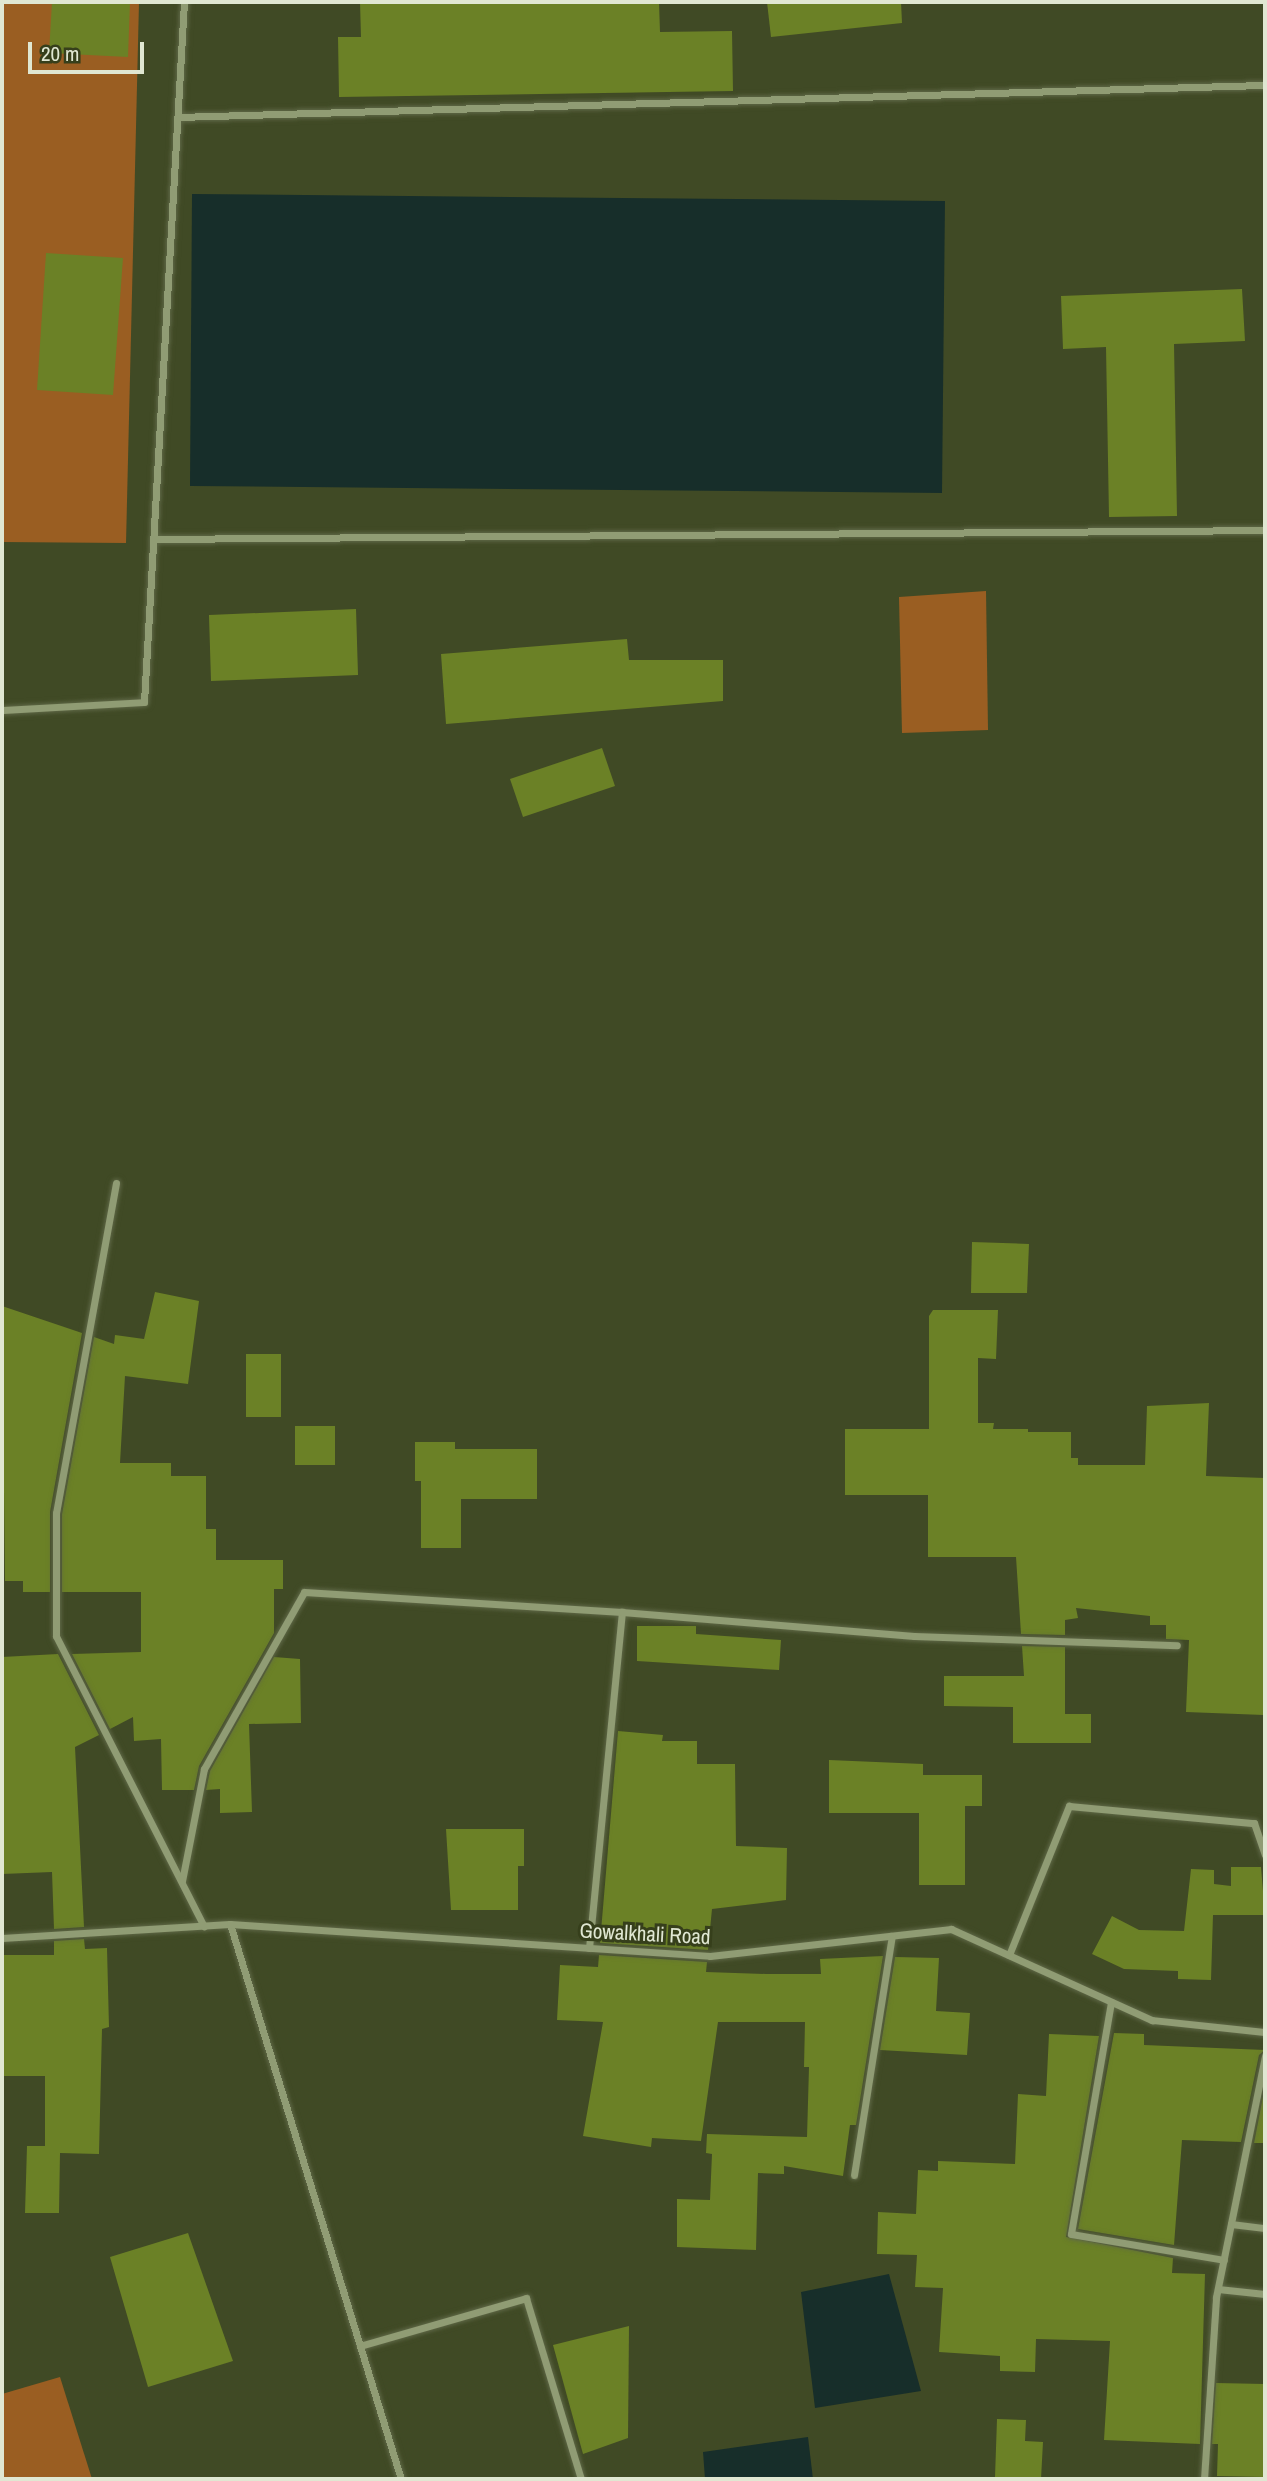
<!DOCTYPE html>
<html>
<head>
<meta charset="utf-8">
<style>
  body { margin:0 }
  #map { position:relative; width:1267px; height:2481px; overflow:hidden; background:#404a25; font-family:"Archivo Narrow",sans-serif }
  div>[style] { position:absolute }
  .green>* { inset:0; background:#9a5e22 }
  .water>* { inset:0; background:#172e2a }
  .building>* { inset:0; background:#6b8126 }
  .roads { filter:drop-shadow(0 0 2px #5e6746) drop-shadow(0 0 2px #5e6746) }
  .street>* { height:7px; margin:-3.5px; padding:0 3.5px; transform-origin:3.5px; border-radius:3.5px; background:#909c74 }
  span { translate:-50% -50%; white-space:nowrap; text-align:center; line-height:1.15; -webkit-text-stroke:6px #363f1b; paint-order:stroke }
  .street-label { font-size:21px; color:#e0e7d2 }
  .frame { position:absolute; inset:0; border:4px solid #e0e7d2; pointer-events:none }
  .scale { position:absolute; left:28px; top:42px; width:116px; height:32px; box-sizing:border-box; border:4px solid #e0e7d2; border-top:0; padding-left:9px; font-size:21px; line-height:24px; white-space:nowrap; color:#e0e7d2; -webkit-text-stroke:5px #363f1b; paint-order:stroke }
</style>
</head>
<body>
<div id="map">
  <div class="green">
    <div style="clip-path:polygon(2px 2px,139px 2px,126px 543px,2px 542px)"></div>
    <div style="clip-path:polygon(986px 591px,988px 730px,902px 733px,899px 597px)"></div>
    <div style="clip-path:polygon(60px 2377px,92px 2479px,2px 2479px,2px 2394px)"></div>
  </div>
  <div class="water">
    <div style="clip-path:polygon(192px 194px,945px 201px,942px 493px,190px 486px)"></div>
    <div style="clip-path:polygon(889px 2274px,921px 2391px,815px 2408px,801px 2292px)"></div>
    <div style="clip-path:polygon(808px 2437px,813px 2479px,705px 2479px,703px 2452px)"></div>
  </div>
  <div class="building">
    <div style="clip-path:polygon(52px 2px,130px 2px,128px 57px,49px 53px)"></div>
    <div style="clip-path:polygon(360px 2px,659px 2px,660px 32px,732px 31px,733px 91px,339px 97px,338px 37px,361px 37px)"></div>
    <div style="clip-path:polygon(767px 2px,901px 2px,902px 23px,771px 37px)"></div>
    <div style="clip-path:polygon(46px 253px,123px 258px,113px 395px,37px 390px)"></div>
    <div style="clip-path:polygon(1242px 289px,1245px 341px,1174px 344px,1177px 516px,1109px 517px,1106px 347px,1063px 349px,1061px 296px)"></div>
    <div style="clip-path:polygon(356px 609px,358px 675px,211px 681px,209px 615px)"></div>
    <div style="clip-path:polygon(627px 639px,629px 660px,723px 660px,723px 701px,446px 724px,441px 654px)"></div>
    <div style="clip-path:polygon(602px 748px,615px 786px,523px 817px,510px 779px)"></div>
    <div style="clip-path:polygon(972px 1242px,1029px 1244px,1027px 1293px,971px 1293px)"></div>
    <div style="clip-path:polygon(155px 1292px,199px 1301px,188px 1384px,125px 1376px,120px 1463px,171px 1463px,171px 1476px,206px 1476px,206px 1529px,216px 1529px,216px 1560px,283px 1560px,283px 1589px,274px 1589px,274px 1633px,199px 1766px,194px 1790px,162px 1790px,161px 1739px,134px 1741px,133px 1717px,110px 1729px,72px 1654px,141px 1652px,141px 1592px,62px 1592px,62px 1514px,94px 1337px,114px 1344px,115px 1335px,144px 1339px)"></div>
    <div style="clip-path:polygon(2px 1306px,82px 1333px,50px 1512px,50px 1592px,23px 1592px,23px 1581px,5px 1581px)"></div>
    <div style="clip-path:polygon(933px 1310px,998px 1310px,996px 1359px,978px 1358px,978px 1423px,994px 1423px,993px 1429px,1028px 1429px,1028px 1432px,1071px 1432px,1071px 1458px,1078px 1458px,1078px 1465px,1145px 1465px,1147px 1406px,1209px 1403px,1206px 1476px,1265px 1478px,1264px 1715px,1186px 1712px,1189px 1640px,1166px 1639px,1166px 1625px,1150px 1625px,1150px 1616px,1076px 1608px,1078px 1618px,1065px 1620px,1065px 1635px,1021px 1634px,1016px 1557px,928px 1557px,928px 1495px,845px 1495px,845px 1429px,929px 1429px,929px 1316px)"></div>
    <div style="clip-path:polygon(246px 1354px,281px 1354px,281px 1417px,246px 1417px)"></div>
    <div style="clip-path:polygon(295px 1426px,335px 1426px,335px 1465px,295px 1465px)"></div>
    <div style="clip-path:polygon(415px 1442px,455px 1442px,455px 1449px,537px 1449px,537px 1499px,461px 1499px,461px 1548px,421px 1548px,421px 1481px,415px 1481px)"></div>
    <div style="clip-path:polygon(637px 1626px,696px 1626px,696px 1634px,781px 1640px,779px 1670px,637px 1661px)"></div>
    <div style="clip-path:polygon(1022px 1646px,1065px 1647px,1065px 1714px,1091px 1714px,1091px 1743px,1013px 1743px,1013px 1707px,944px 1706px,944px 1676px,1024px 1676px)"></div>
    <div style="clip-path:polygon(58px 1654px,99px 1735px,75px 1747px,84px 1927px,54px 1929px,52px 1872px,2px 1874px,2px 1657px)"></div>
    <div style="clip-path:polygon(274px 1657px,300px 1659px,301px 1723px,249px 1724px,252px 1812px,220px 1813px,220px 1789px,206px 1790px,210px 1771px)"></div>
    <div style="clip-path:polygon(618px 1731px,663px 1735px,662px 1741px,697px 1741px,697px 1764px,735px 1764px,736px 1846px,787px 1848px,786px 1900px,712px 1909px,708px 1950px,600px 1943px)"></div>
    <div style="clip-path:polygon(829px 1760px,923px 1764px,923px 1775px,982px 1775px,982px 1806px,965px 1806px,965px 1885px,919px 1885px,919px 1813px,829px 1813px)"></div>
    <div style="clip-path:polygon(446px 1829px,524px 1829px,524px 1866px,518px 1866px,518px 1910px,451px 1910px)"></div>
    <div style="clip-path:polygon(1231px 1867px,1261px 1867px,1265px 1915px,1213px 1915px,1211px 1980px,1178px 1979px,1178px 1971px,1124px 1969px,1092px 1954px,1112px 1916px,1139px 1930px,1184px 1931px,1191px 1869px,1214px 1870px,1214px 1884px,1231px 1886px)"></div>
    <div style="clip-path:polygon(84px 1939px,85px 1949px,107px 1948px,109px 2027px,102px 2029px,99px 2154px,60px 2153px,59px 2213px,25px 2213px,27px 2146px,45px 2146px,45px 2076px,2px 2076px,2px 1955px,54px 1955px,54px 1941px)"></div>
    <div style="clip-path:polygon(599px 1955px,707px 1962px,706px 1972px,766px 1974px,821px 1974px,820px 1959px,883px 1956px,856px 2125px,850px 2125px,843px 2176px,784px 2166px,784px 2174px,758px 2173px,756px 2250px,677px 2247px,677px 2199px,710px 2200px,712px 2154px,706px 2153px,707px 2134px,807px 2137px,809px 2067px,804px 2067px,805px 2022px,718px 2022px,701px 2141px,652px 2138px,651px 2147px,583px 2136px,603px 2022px,557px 2020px,560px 1965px,598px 1967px)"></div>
    <div style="clip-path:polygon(895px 1957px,939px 1958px,936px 2011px,970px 2013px,967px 2055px,880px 2050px)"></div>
    <div style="clip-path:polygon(1114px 2033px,1144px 2034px,1144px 2045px,1265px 2050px,1259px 2055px,1241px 2142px,1182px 2140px,1174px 2245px,1078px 2229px)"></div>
    <div style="clip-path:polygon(1049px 2034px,1099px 2036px,1066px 2237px,1173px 2258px,1172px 2273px,1205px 2274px,1200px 2444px,1104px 2440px,1110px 2341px,1036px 2339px,1035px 2372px,1000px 2371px,1000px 2356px,939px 2352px,943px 2288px,915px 2287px,917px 2255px,877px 2254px,878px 2212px,916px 2214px,918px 2170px,938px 2171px,938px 2161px,1015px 2164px,1018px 2094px,1046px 2096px)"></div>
    <div style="clip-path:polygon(1265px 2086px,1265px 2143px,1254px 2143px)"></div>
    <div style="clip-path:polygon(188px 2233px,233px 2361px,148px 2387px,110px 2257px)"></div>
    <div style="clip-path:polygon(629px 2326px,628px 2438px,583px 2454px,553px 2345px)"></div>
    <div style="clip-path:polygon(1216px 2383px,1265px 2384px,1265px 2477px,1217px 2476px,1218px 2444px,1212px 2444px)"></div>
    <div style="clip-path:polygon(997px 2419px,1026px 2420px,1025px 2441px,1043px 2442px,1041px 2479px,995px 2477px)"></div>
  </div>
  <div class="roads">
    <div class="street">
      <div style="left:178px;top:117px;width:1087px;rotate:-1.69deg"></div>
      <div style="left:154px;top:539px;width:1111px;rotate:-0.46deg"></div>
      <div style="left:2px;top:710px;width:142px;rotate:-3.2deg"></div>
      <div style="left:144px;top:702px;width:701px;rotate:-86.73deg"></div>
      <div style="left:116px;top:1183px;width:335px;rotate:100.3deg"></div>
      <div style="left:56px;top:1513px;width:123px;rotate:90deg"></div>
      <div style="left:56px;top:1636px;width:326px;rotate:63deg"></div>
      <div style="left:182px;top:1881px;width:114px;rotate:-78.9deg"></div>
      <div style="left:204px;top:1769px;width:203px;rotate:-60.5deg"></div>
      <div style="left:304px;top:1592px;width:319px;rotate:3.6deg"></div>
      <div style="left:230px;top:1924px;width:581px;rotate:72.88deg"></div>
      <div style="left:2px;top:1938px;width:228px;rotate:-3.5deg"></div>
      <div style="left:230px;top:1924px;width:481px;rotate:3.8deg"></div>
      <div style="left:710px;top:1956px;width:243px;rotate:-6.4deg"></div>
      <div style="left:951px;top:1929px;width:221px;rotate:24.4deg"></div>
      <div style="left:1152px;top:2020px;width:114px;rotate:6.1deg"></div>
      <div style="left:589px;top:1948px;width:338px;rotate:-84.4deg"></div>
      <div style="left:622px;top:1612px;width:293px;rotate:4.7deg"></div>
      <div style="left:914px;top:1636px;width:263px;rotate:2deg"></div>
      <div style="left:1009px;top:1955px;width:161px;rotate:-68.1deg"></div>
      <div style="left:1069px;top:1806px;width:186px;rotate:5.3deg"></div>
      <div style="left:1254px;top:1823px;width:34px;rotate:71deg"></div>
      <div style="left:1111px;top:2002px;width:235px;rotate:99.8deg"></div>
      <div style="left:1071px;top:2234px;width:155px;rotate:9.6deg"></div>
      <div style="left:854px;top:2175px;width:242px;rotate:-81deg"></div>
      <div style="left:1231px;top:2224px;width:34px;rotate:7deg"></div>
      <div style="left:1218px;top:2289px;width:47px;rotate:6.1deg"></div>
      <div style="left:360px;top:2346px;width:173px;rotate:-16.1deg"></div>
      <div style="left:526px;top:2298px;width:189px;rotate:73.1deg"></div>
      <div style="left:1204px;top:2479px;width:182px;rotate:-86.2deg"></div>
      <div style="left:1216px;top:2297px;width:246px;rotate:-78.5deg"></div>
    </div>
  </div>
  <div class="street-label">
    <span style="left:645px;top:1934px;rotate:3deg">Gowalkhali Road</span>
  </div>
  <div class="frame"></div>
  <div class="scale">20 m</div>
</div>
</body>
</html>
